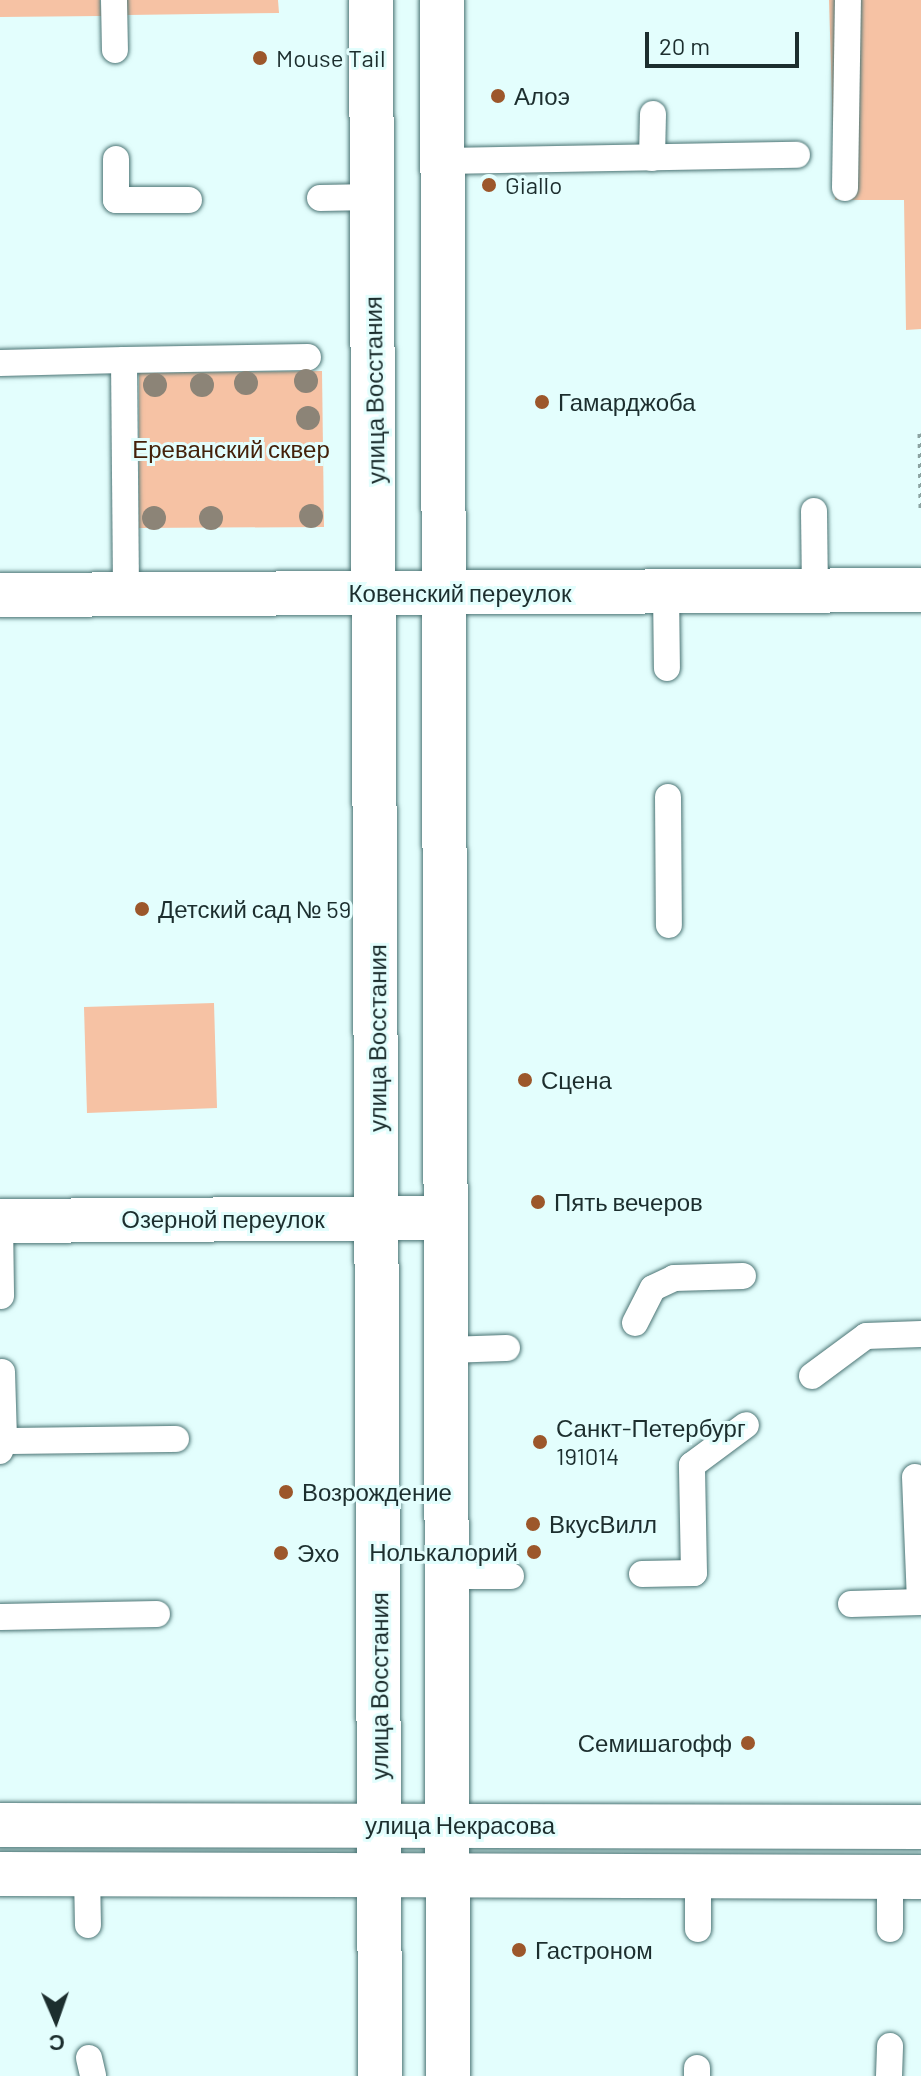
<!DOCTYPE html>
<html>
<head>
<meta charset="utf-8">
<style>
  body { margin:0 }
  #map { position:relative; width:921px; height:2076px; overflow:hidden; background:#e3fefd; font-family:Barlow,sans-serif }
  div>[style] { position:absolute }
  .green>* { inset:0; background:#f6c2a4 }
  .path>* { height:5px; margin-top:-2.5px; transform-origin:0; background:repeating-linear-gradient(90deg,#8ca3a2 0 4px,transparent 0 10px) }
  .roads { filter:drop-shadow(0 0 2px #4b7474) drop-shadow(0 0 2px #4b7474) }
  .lane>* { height:26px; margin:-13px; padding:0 13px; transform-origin:13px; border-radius:13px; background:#fff }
  .street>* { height:44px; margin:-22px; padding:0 22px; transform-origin:22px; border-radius:22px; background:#fff }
  .secondary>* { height:44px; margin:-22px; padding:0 22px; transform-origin:22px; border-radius:22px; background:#fff }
  .trees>* { width:24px; height:24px; margin:-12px; border-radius:50%; background:#8c8477 }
  .dots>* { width:22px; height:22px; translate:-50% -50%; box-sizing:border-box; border:4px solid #e3fefd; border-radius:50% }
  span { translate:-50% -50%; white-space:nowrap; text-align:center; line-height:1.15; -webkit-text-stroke:6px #e3fefd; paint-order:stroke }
  .poi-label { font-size:24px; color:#1c2e2e }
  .left { translate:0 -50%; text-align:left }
  .right { translate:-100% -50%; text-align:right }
  .street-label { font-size:24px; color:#1c2e2e }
  .park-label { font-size:24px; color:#44210a }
  .north { position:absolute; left:16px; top:1980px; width:80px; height:80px; -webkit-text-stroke:6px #e3fefd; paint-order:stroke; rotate:178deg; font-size:22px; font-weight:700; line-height:32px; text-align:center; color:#1c2e2e }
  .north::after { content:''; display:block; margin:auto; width:28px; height:36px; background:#1c2e2e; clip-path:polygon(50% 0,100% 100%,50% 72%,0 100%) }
  .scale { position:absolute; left:645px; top:32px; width:154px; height:36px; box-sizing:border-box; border:4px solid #1c2e2e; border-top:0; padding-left:10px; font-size:24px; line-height:28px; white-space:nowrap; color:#1c2e2e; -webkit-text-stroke:6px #e3fefd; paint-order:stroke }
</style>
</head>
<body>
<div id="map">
  <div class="green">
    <div style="clip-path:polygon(0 0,100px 0,101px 16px,0 17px)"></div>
    <div style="clip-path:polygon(127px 0,278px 0,279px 13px,127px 15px)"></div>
    <div style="clip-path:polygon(829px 0,921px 0,921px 329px,906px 330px,904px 200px,835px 200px)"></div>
    <div style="clip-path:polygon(322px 371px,324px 527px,139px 528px,139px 373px)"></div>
    <div style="clip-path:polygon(214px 1003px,217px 1108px,87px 1113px,84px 1007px)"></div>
  </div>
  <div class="path">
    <div style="left:920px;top:433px;width:76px;rotate:89.2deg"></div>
  </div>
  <div class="roads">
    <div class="lane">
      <div style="left:114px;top:0;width:50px;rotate:88.9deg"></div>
      <div style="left:652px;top:158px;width:44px;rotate:-88.7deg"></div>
      <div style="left:116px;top:159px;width:41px;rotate:90deg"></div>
      <div style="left:116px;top:200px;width:73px"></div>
      <div style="left:443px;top:161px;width:354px;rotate:-1deg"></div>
      <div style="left:845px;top:188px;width:188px;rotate:-89.1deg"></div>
      <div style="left:320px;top:198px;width:53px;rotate:-1.1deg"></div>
      <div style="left:124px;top:360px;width:184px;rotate:-0.9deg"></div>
      <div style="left:0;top:363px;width:124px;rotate:-1.4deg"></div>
      <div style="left:124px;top:360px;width:234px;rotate:89.5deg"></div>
      <div style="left:814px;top:511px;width:80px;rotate:89.3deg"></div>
      <div style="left:666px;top:591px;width:77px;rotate:89.3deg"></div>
      <div style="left:668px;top:797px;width:128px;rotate:89.6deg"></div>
      <div style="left:0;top:1221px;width:75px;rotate:89.2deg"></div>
      <div style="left:635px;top:1323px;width:39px;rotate:-63deg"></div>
      <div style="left:653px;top:1288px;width:23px;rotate:-25deg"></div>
      <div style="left:674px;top:1278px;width:69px;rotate:-1.7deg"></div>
      <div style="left:446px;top:1350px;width:61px;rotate:-1.9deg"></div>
      <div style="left:2px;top:1372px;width:69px;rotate:88.3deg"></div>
      <div style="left:812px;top:1376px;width:67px;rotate:-36.5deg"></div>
      <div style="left:866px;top:1336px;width:55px;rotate:-2.1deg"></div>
      <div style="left:0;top:1451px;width:11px;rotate:-68deg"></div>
      <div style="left:4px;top:1441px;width:172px;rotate:-0.7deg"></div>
      <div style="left:915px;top:1477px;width:125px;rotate:87.7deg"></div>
      <div style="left:642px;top:1574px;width:52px;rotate:-1.1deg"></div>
      <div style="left:694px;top:1573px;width:108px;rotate:-91.1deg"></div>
      <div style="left:692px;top:1465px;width:67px;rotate:-36.5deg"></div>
      <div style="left:446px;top:1576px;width:65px"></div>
      <div style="left:851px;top:1604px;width:70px;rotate:-1.6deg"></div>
      <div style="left:0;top:1617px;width:157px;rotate:-1.1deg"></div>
      <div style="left:87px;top:1874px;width:51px;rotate:88.9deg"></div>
      <div style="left:698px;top:1877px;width:52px;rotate:90deg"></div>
      <div style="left:890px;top:1929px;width:52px;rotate:-90deg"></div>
      <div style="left:89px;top:2058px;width:18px;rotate:77deg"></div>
      <div style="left:697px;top:2076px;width:8px;rotate:-90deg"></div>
      <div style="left:889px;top:2076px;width:30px;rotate:-88deg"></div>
    </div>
    <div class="street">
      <div style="left:0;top:595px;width:921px;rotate:-0.31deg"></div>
      <div style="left:0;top:1221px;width:446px;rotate:-0.4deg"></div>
    </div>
    <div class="secondary">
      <div style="left:371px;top:0;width:2076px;rotate:89.75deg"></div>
      <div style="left:442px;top:0;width:2076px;rotate:89.83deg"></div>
      <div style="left:0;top:1825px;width:921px;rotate:0.12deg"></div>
      <div style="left:0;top:1874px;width:921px;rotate:0.19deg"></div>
    </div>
  </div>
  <div class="trees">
    <div style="left:306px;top:381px"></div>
    <div style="left:246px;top:383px"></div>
    <div style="left:155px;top:385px"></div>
    <div style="left:202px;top:385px"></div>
    <div style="left:308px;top:418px"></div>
    <div style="left:311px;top:516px"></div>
    <div style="left:154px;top:518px"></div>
    <div style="left:211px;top:518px"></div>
  </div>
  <div class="dots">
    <div style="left:260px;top:58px;background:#9c572b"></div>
    <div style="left:498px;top:96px;background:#9c572b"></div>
    <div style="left:489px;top:185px;background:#9c572b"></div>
    <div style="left:542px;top:402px;background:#9c572b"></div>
    <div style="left:142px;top:909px;background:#9c572b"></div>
    <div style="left:525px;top:1080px;background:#9c572b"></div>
    <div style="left:538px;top:1202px;background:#9c572b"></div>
    <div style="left:540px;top:1442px;background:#9c572b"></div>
    <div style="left:286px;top:1492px;background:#9c572b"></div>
    <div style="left:533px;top:1524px;background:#9c572b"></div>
    <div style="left:534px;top:1552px;background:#9c572b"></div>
    <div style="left:281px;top:1553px;background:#9c572b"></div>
    <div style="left:748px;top:1743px;background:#9c572b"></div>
    <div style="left:519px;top:1950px;background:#9c572b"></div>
  </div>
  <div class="poi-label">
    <span class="left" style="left:276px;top:58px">Mouse Tail</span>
    <span class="left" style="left:514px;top:96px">Алоэ</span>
    <span class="left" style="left:505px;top:185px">Giallo</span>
    <span class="left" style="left:558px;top:402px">Гамарджоба</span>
    <span class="left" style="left:158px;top:909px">Детский сад № 59</span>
    <span class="left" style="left:541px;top:1080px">Сцена</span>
    <span class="left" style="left:554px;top:1202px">Пять вечеров</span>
    <span class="left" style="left:556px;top:1442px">Санкт-Петербург<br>191014</span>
    <span class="left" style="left:302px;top:1492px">Возрождение</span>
    <span class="left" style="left:549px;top:1524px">ВкусВилл</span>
    <span class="right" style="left:518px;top:1552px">Нолькалорий</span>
    <span class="left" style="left:297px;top:1553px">Эхо</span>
    <span class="right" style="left:732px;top:1743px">Семишагофф</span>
    <span class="left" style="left:535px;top:1950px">Гастроном</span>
  </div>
  <div class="street-label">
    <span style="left:374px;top:390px;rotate:-91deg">улица Восстания</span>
    <span style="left:460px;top:593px">Ковенский переулок</span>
    <span style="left:377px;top:1038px;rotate:-90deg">улица Восстания</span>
    <span style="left:223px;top:1219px">Озерной переулок</span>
    <span style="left:379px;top:1686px;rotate:-90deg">улица Восстания</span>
    <span style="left:460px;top:1825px">улица Некрасова</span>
  </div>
  <div class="park-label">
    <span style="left:231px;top:449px">Ереванский сквер</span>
  </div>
  <div class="north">С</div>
  <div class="scale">20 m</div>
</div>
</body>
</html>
